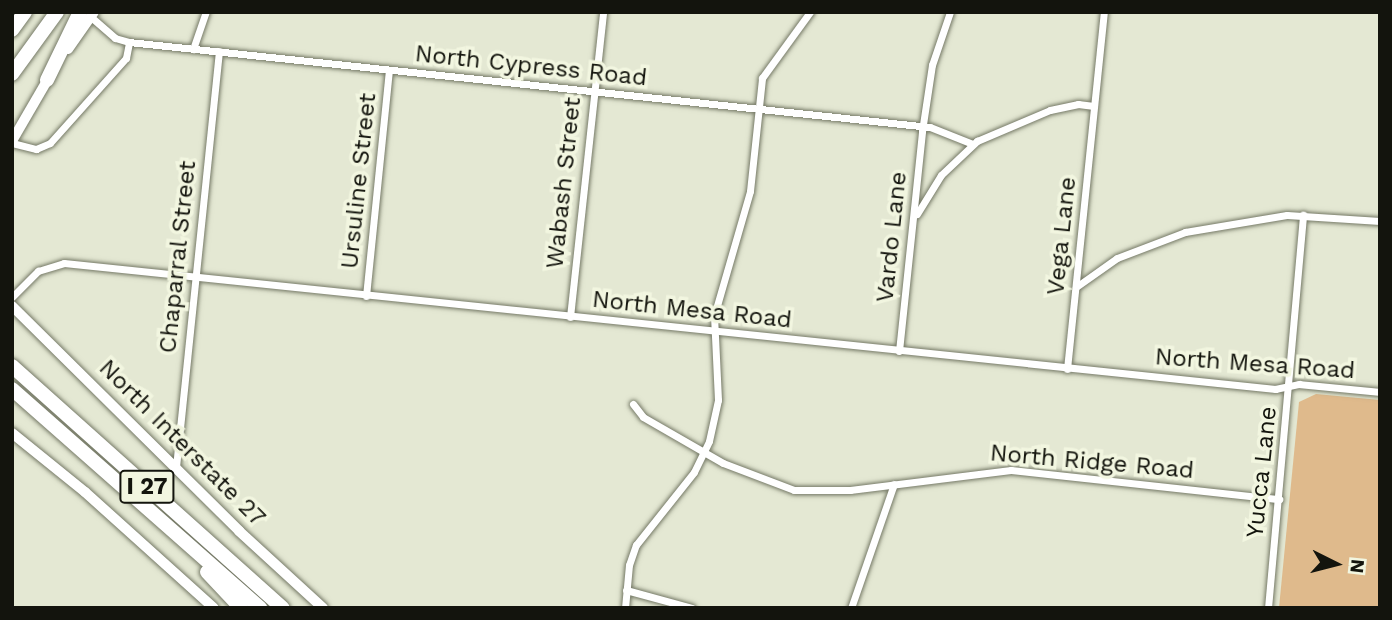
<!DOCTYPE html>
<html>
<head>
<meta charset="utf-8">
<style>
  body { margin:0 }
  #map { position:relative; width:1392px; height:620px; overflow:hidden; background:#e4e8d3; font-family:"Work Sans",sans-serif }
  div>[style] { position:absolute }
  .green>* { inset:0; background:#dfba8c }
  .roads { filter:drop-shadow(0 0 2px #757966) drop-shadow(0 0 2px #757966) }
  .minor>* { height:7px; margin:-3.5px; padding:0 3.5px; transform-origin:3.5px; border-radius:3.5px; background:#fff }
  .secondary>* { height:10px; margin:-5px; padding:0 5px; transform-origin:5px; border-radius:5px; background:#fff }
  .motorway>* { height:14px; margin:-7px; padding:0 7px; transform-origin:7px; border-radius:7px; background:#fff }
  span { translate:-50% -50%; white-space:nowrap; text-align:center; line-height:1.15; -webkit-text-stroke:7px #f2f6e0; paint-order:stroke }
  .shield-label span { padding:2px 5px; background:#f2f6e0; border:2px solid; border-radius:5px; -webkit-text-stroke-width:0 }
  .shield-label { font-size:23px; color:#13140d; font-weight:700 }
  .street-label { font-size:24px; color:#13140d }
  .frame { position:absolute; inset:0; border:14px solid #13140d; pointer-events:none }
  .north { position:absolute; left:1301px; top:529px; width:70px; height:70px; -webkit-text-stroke:5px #f2f6e0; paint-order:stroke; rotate:96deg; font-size:19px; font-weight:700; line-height:28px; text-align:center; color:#13140d }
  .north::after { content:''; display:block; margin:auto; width:24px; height:32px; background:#13140d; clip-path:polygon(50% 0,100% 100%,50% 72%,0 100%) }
</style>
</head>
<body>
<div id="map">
  <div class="green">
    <div style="clip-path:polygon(1316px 394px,1380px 400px,1380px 608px,1279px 608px,1299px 402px)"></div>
  </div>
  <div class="roads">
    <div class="minor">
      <div style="left:91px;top:17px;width:32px;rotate:41deg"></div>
      <div style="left:115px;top:38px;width:15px;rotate:16deg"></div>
      <div style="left:129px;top:42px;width:805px;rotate:6.06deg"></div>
      <div style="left:930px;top:127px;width:46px;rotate:21.6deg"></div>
      <div style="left:193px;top:49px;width:39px;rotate:-71deg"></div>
      <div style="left:12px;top:143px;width:25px;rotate:14deg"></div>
      <div style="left:36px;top:149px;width:15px;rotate:-23deg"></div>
      <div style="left:50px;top:143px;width:114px;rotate:-48.2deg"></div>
      <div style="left:126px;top:58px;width:16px;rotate:-79deg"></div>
      <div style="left:917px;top:214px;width:46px;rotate:-58.4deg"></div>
      <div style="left:941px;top:175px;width:50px;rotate:-43.4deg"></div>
      <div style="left:977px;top:141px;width:79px;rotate:-23deg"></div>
      <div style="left:1050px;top:110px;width:29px;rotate:-12deg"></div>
      <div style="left:1078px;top:104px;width:16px;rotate:7deg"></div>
      <div style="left:1076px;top:287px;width:50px;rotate:-35.3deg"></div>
      <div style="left:1117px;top:258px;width:73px;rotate:-20.9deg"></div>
      <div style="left:1185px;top:232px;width:103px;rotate:-9.5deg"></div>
      <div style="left:1287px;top:215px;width:93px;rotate:3.7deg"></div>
      <div style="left:366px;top:296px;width:227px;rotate:-84.2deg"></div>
      <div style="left:12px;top:297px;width:37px;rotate:-45deg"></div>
      <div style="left:38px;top:271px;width:27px;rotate:-17deg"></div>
      <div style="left:64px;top:263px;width:1218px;rotate:5.94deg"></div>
      <div style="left:1275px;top:389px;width:25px;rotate:-12deg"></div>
      <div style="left:1299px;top:384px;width:81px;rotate:5.6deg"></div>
      <div style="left:570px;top:317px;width:307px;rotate:-83.8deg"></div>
      <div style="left:899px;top:351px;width:221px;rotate:-84deg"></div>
      <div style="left:922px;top:131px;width:67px;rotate:-81.4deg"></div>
      <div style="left:932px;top:65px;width:56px;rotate:-71.2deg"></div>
      <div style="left:1067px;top:369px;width:359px;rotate:-84.1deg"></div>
      <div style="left:633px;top:404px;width:16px;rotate:52deg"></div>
      <div style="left:643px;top:417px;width:92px;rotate:29.9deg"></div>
      <div style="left:723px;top:463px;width:76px;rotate:20.8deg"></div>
      <div style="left:794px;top:490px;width:56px"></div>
      <div style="left:850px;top:490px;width:162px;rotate:-7.1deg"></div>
      <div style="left:1011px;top:470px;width:270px;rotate:6.2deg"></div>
      <div style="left:176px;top:467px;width:418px;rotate:-84.1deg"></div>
      <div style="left:626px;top:590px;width:68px;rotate:15.3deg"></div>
      <div style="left:625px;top:608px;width:43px;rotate:-84.7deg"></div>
      <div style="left:629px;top:565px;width:21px;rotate:-71deg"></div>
      <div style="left:636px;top:545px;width:93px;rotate:-51.5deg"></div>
      <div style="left:694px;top:472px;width:34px;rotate:-64deg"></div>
      <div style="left:709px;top:441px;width:42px;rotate:-77.6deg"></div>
      <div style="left:718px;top:400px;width:84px;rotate:-92.7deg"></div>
      <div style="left:714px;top:316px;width:130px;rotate:-73.9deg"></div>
      <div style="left:750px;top:191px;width:114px;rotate:-83.9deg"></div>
      <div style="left:762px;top:78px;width:82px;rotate:-54deg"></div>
      <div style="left:851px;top:608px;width:131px;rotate:-70.9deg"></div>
      <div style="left:1268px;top:608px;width:395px;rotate:-84.9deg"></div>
    </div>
    <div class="secondary">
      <div style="left:68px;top:49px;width:45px;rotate:-54.9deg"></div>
      <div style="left:12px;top:141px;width:78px;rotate:-59.8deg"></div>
      <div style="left:12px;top:306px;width:320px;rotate:44.7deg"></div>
      <div style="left:239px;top:531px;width:114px;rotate:42.5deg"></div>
      <div style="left:12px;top:433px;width:94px;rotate:38.9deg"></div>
      <div style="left:85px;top:492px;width:173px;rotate:42deg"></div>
    </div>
    <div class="motorway">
      <div style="left:12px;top:30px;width:22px;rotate:-54deg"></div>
      <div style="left:12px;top:74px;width:77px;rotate:-54deg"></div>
      <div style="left:47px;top:80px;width:76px;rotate:-64.1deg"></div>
      <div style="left:12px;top:366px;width:363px;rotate:41.8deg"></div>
      <div style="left:12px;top:389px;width:331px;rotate:41.4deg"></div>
      <div style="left:207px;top:572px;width:50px;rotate:46.6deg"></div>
    </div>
  </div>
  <div class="shield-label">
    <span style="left:147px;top:487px">I 27</span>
  </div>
  <div class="street-label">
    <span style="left:531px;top:66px;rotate:6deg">North Cypress Road</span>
    <span style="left:359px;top:181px;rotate:-84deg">Ursuline Street</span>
    <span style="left:564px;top:183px;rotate:-84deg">Wabash Street</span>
    <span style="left:1062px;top:236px;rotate:-84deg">Vega Lane</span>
    <span style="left:892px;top:237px;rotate:-84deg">Vardo Lane</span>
    <span style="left:178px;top:257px;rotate:-84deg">Chaparral Street</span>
    <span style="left:692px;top:310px;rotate:6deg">North Mesa Road</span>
    <span style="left:1255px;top:364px;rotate:4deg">North Mesa Road</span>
    <span style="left:182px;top:443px;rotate:45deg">North Interstate 27</span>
    <span style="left:1092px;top:462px;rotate:5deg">North Ridge Road</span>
    <span style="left:1262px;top:472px;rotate:-84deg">Yucca Lane</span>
  </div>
  <div class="frame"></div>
  <div class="north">N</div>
</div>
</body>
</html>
